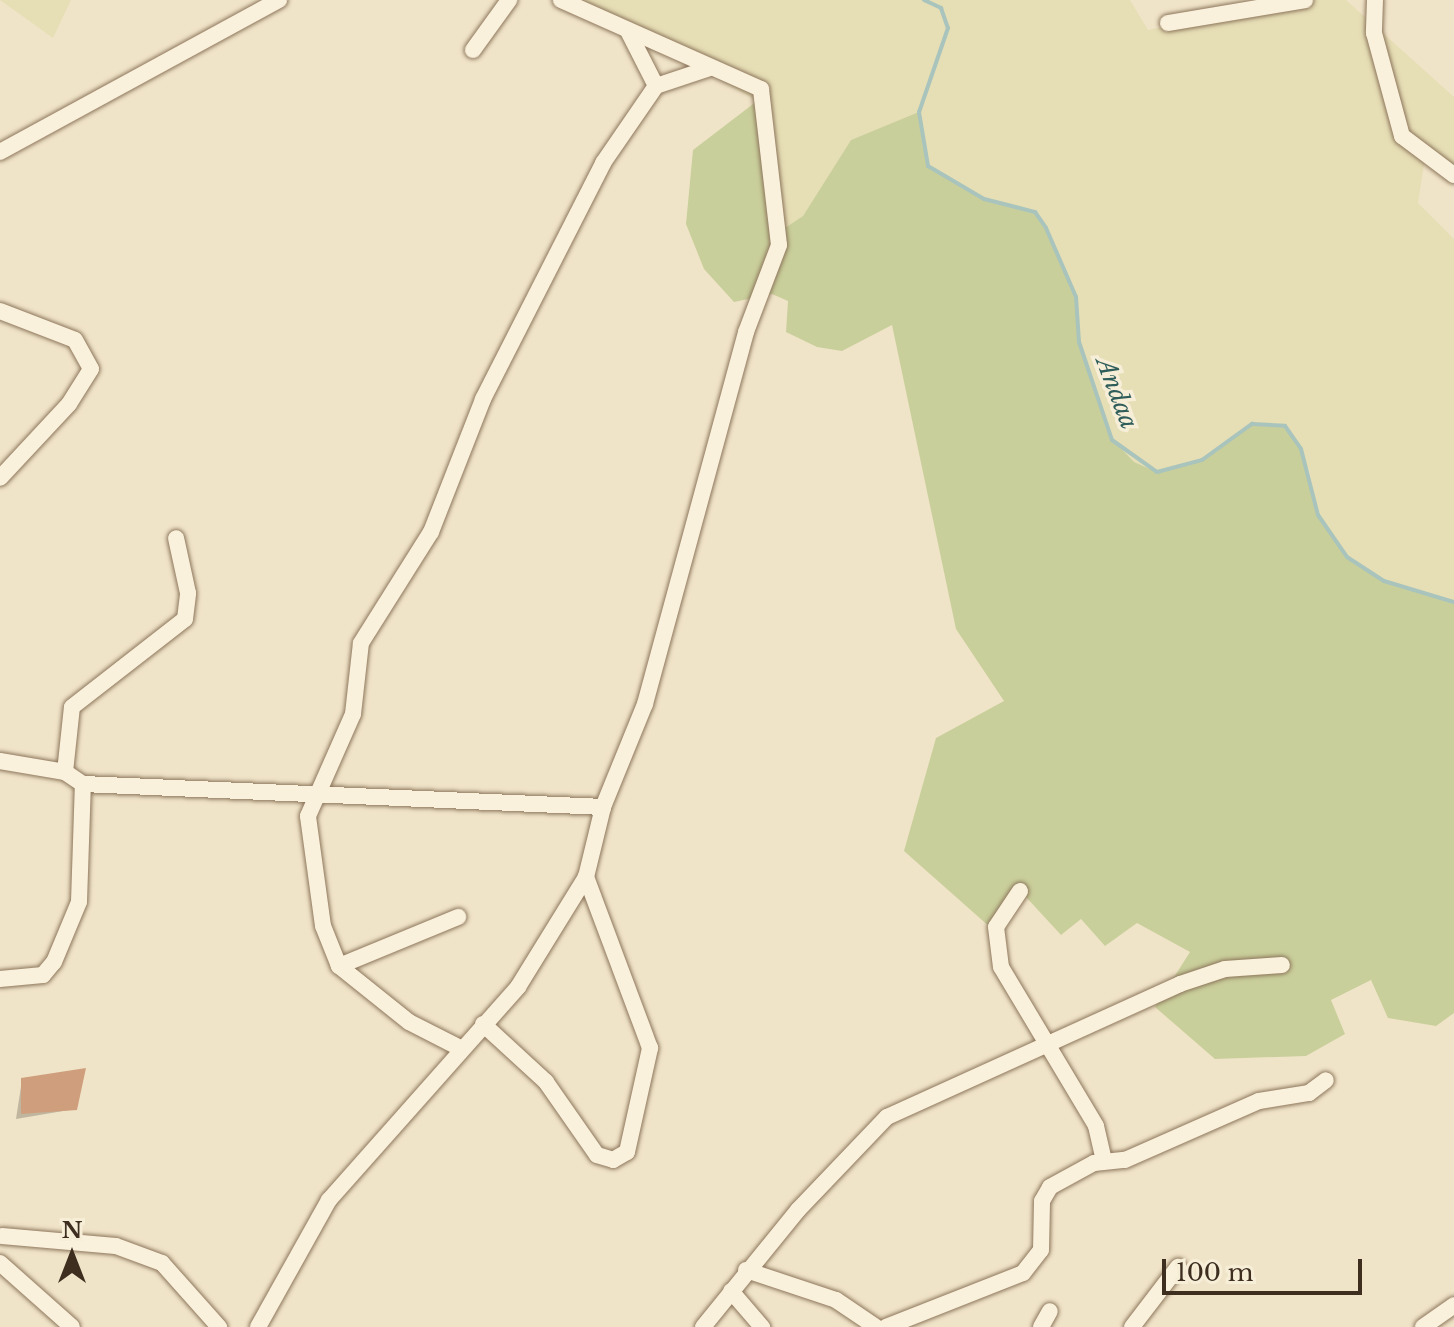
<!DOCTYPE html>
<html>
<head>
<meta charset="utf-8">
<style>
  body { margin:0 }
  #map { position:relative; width:1454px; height:1327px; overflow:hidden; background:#f0e4c8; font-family:"Libre Baskerville",serif }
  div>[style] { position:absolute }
  .farmland>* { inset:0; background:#e6deb5 }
  .green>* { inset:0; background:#c9cf9b }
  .shadow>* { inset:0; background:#0003 }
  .stream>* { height:4px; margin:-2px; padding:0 2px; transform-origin:2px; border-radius:2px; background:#a9c4bc }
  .building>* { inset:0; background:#cf9f7d }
  .roads { filter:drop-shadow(0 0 2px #8d765c) drop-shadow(0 0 2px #8d765c) }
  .minor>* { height:16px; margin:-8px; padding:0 8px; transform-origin:8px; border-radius:8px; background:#faf1dc }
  span { translate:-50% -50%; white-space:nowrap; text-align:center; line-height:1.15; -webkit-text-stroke:7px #f7eed8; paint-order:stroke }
  .water-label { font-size:24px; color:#2f5d5a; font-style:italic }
  .north { position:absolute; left:32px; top:1215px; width:80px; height:80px; -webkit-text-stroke:6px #f7eed8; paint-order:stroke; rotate:0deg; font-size:22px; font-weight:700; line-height:32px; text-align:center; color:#3d2e20 }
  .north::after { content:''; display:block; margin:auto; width:28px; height:36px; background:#3d2e20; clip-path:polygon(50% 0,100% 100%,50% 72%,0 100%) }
  .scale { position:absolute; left:1162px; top:1259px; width:200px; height:36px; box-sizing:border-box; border:4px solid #3d2e20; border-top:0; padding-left:10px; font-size:24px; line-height:28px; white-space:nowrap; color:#3d2e20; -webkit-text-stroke:6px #f7eed8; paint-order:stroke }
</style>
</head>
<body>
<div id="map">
  <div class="farmland">
    <div style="clip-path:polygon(0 0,71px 0,53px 38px)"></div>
    <div style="clip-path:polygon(582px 0,1130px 0,1148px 30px,1296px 0,1346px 0,1454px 97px,1454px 169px,1425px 158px,1418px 203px,1454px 239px,1454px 600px,1384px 581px,1347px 557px,1318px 515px,1309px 469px,1236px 434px,1202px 460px,1157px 472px,1134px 462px,1112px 440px,1079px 342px,1075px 297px,1046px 228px,1035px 212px,984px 199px,928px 166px,919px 113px,851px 140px,803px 216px,782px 231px,757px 101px)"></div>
  </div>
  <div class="green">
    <div style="clip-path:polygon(757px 101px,782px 230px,803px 216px,851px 140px,919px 112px,928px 166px,984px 199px,1035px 212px,1046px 228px,1076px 297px,1079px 342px,1112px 439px,1134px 462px,1157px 472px,1202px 460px,1252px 424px,1285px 426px,1301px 449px,1318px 515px,1347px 557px,1384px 581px,1454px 600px,1454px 1013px,1436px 1026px,1388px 1018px,1371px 980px,1331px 1000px,1345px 1034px,1306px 1056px,1215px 1059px,1155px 1007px,1190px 952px,1137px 923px,1105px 946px,1081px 919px,1061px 935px,1026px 897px,991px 928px,904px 851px,936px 738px,1004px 701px,956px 629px,892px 325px,842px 351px,817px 347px,786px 332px,788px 301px,772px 294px,734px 302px,704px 269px,686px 224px,693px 150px)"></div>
  </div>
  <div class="shadow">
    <div style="clip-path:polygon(22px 1080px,75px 1109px,16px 1119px)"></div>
  </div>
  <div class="stream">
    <div style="left:924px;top:0;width:19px;rotate:25deg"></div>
    <div style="left:941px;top:8px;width:21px;rotate:71deg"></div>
    <div style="left:948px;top:28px;width:89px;rotate:109deg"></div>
    <div style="left:919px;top:112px;width:55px;rotate:80.5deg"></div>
    <div style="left:928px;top:166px;width:65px;rotate:30.5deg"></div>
    <div style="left:984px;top:199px;width:53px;rotate:14.3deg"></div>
    <div style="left:1035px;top:212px;width:19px;rotate:55deg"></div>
    <div style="left:1046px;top:228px;width:75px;rotate:66.5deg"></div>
    <div style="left:1076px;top:297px;width:45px;rotate:86.2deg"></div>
    <div style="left:1079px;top:342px;width:103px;rotate:71.4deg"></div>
    <div style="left:1112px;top:440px;width:55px;rotate:35.4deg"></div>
    <div style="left:1157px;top:472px;width:47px;rotate:-14.9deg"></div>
    <div style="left:1202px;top:460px;width:62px;rotate:-35.8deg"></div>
    <div style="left:1252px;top:424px;width:33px;rotate:3deg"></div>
    <div style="left:1285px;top:426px;width:28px;rotate:55deg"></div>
    <div style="left:1301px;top:449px;width:68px;rotate:75.6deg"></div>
    <div style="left:1318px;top:515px;width:51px;rotate:55.4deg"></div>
    <div style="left:1347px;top:557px;width:44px;rotate:33deg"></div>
    <div style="left:1384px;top:581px;width:73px;rotate:16.7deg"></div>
  </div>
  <div class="building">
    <div style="clip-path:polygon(86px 1068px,77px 1110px,21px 1114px,21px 1078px)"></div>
  </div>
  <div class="roads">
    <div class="minor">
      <div style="left:1375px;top:0;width:33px;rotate:92deg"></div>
      <div style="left:1374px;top:33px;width:107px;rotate:74.8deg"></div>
      <div style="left:1402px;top:136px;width:65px;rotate:36.9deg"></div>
      <div style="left:1168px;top:23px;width:139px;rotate:-9.5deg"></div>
      <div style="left:629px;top:33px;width:59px;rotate:63deg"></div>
      <div style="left:473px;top:50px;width:62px;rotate:-54.2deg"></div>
      <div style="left:0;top:152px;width:318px;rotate:-28.6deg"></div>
      <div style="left:0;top:311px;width:80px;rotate:21.1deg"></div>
      <div style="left:75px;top:340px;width:33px;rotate:61deg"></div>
      <div style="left:91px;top:369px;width:41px;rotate:122.2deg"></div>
      <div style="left:69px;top:404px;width:101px;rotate:133deg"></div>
      <div style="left:0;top:761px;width:66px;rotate:9.6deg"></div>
      <div style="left:65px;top:772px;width:22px;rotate:34deg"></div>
      <div style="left:83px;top:784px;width:521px;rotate:2.53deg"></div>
      <div style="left:65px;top:772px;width:65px;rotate:-83.9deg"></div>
      <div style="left:72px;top:707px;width:143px;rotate:-37.9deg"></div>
      <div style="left:185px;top:619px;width:26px;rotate:-83deg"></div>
      <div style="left:188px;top:593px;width:56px;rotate:-102.3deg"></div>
      <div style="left:1020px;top:891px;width:43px;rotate:123.7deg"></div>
      <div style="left:996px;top:927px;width:40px;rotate:82.9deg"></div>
      <div style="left:1001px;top:967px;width:185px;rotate:59.1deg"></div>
      <div style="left:1096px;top:1126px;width:36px;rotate:77deg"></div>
      <div style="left:339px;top:966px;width:129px;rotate:-22.4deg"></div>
      <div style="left:0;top:979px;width:43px;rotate:-5.3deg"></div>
      <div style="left:43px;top:975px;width:17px;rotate:-50deg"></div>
      <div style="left:54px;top:962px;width:65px;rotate:-67.4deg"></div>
      <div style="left:79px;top:902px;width:118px;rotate:-88.1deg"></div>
      <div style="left:483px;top:1024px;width:86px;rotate:42.6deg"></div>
      <div style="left:546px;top:1082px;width:89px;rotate:55.1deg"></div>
      <div style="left:597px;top:1155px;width:17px;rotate:17deg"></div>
      <div style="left:613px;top:1160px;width:16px;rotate:-30deg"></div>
      <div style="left:627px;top:1152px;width:107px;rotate:-77.5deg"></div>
      <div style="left:650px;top:1048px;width:183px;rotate:-110.5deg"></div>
      <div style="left:460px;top:1048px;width:57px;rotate:-153deg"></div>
      <div style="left:409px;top:1022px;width:90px;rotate:-141.3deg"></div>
      <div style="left:339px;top:966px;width:43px;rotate:-111.8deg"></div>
      <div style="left:323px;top:926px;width:111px;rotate:-97.8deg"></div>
      <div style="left:308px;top:816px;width:111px;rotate:-66.2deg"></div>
      <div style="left:353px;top:714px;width:71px;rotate:-83.6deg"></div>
      <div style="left:361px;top:643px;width:131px;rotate:-57.8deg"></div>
      <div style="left:431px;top:532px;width:143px;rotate:-68.6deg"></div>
      <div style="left:483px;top:399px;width:265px;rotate:-63deg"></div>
      <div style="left:603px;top:163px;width:93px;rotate:-55.5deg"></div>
      <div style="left:656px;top:86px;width:57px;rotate:-18.4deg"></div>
      <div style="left:2px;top:1236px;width:114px;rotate:5deg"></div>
      <div style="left:116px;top:1246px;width:49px;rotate:20.3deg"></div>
      <div style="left:162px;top:1263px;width:86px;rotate:48.3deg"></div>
      <div style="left:0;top:1263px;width:96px;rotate:41.6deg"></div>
      <div style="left:746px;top:1270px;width:95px;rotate:18.4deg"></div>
      <div style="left:836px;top:1300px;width:48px;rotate:34deg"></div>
      <div style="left:731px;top:1291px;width:48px;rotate:49.3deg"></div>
      <div style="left:258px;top:1327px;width:145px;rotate:-60.8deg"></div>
      <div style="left:329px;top:1200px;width:285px;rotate:-48.4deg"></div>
      <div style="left:518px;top:987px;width:129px;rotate:-58.3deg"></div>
      <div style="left:586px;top:877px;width:72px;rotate:-76.3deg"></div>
      <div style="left:603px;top:807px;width:111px;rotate:-67.8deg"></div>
      <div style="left:645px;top:704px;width:385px;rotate:-74.8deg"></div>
      <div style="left:746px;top:332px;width:93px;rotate:-69.2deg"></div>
      <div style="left:779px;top:245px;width:157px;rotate:-96.6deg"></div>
      <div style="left:761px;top:89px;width:219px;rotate:-156deg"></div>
      <div style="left:703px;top:1327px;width:151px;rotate:-50.9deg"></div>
      <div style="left:798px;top:1210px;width:129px;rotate:-46.3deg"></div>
      <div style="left:887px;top:1117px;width:322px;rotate:-24.4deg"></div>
      <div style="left:1180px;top:984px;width:47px;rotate:-18.4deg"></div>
      <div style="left:1225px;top:969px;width:57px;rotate:-4deg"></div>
      <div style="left:886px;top:1327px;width:147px;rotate:-21.5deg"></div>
      <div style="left:1023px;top:1273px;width:29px;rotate:-52deg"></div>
      <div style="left:1041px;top:1250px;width:49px;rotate:-88.8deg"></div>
      <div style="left:1042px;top:1201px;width:16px;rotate:-60deg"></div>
      <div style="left:1050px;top:1187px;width:50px;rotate:-28.6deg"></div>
      <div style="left:1094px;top:1163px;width:31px;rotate:-6deg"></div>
      <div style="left:1125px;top:1160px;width:146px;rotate:-23.8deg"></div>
      <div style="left:1259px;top:1101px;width:51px;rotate:-9.1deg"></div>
      <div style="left:1309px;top:1093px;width:21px;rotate:-37deg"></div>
      <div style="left:1041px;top:1327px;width:18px;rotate:-61deg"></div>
      <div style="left:1132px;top:1327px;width:76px;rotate:-52.5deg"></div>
      <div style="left:1423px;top:1327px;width:38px;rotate:-35deg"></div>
    </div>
  </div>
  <div class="water-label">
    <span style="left:1117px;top:393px;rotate:69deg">Andaa</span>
  </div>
  <div class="north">N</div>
  <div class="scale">100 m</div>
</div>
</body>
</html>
